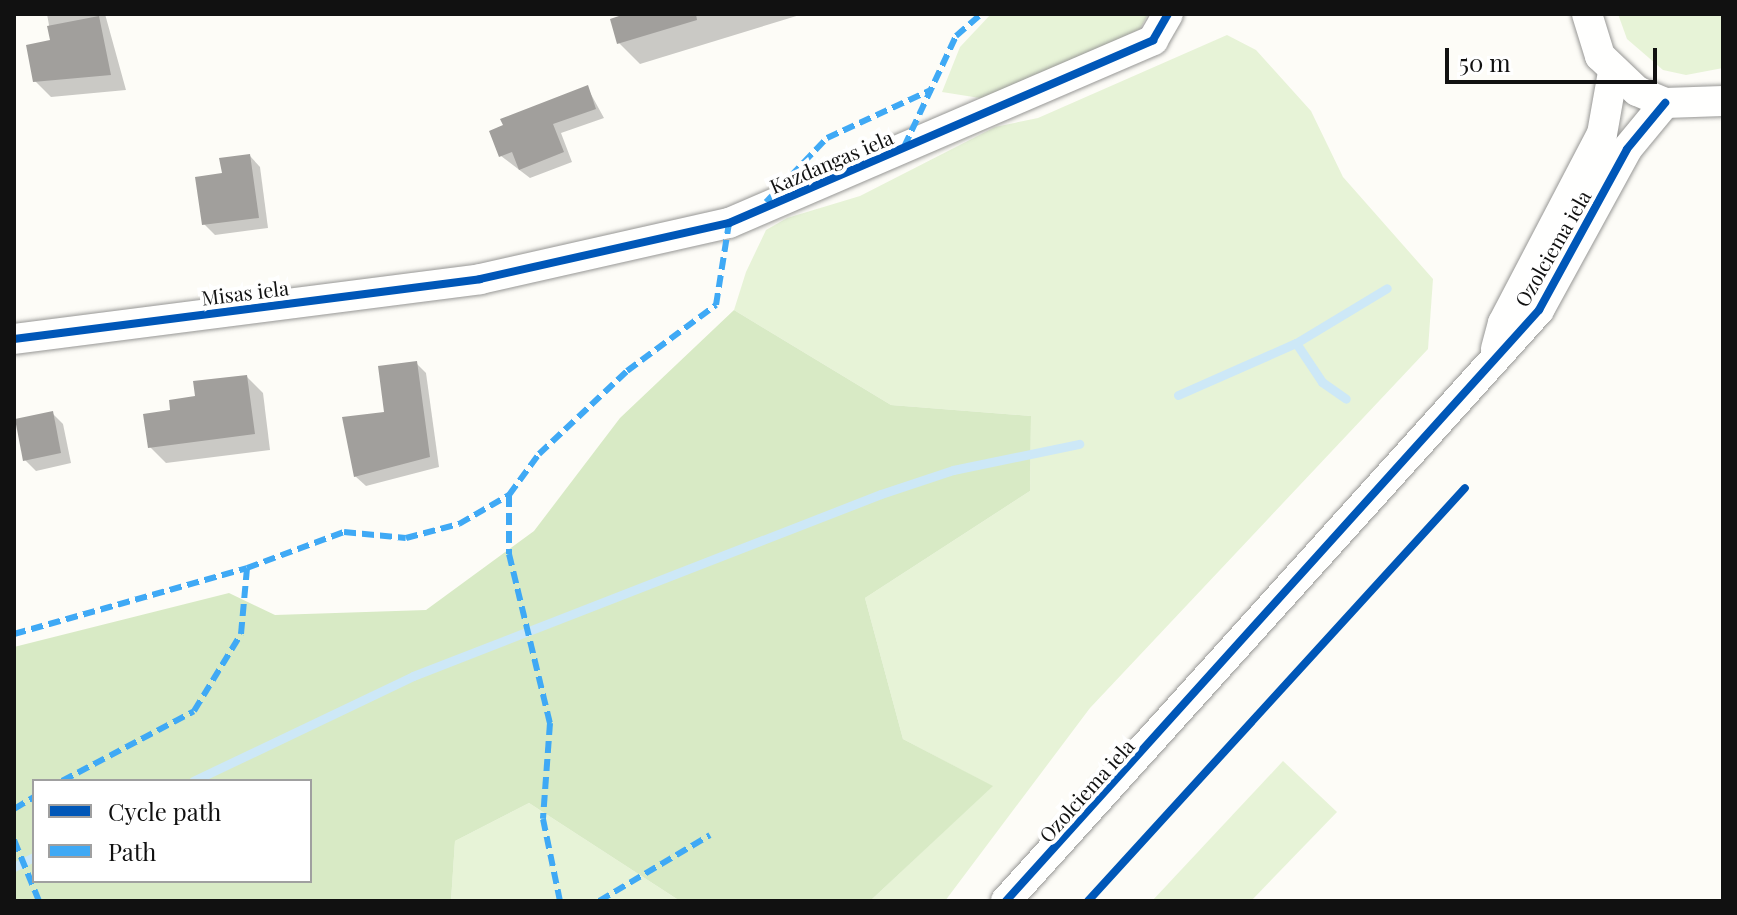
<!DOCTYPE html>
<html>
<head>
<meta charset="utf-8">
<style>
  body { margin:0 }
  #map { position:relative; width:1737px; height:915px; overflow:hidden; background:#fdfcf7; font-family:"Playfair Display",serif }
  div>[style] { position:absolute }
  .green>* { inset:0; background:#e7f3d7 }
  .forest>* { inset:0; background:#d8eac5 }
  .shadow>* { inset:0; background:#0003 }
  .stream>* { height:9px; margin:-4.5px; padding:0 4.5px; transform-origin:4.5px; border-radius:4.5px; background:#cde8f7 }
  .building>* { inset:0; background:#a19f9c }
  .roads { filter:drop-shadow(0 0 2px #979795) drop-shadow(0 0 2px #979795) }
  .street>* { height:30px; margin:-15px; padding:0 15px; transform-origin:15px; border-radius:15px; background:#fffffe }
  .quiet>* { height:6px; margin-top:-3px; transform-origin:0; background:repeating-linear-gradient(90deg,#3fa9f5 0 12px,transparent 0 18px) }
  .cycleway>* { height:8px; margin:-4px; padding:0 4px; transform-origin:4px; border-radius:4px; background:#0057b8 }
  span { translate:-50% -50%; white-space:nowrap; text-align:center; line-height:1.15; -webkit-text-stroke:8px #fff; paint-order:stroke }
  .street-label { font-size:20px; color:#111 }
  .frame { position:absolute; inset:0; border:16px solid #111; pointer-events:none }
  .legend { position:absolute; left:32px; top:779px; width:280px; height:104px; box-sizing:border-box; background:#fff; border:2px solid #a0a0a0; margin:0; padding:10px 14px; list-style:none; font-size:24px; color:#111 }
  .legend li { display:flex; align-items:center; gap:16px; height:40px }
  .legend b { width:40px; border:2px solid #a0a0a0 }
  .scale { position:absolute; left:1445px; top:48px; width:212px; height:36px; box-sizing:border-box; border:4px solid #111; border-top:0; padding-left:10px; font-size:24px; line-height:28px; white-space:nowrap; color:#111; -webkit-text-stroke:6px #fff; paint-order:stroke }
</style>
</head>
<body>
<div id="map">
  <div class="green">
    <div style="clip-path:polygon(991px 14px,1148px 14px,1140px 29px,986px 99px,942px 92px,960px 47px)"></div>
    <div style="clip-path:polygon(1618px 14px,1723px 14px,1723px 68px,1686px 75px,1663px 70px,1627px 39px)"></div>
    <div style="clip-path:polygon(1227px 35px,1256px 50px,1311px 111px,1343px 177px,1433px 279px,1428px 349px,1090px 708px,945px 901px,870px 901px,992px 786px,903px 739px,865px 598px,1030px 491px,1031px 416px,891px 405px,734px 310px,746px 272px,766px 230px,787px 218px,860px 196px,995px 127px,1038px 118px)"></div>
    <div style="clip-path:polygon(1283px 761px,1337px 812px,1251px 901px,1152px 901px)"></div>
    <div style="clip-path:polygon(529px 803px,680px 901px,451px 901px,455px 841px)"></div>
  </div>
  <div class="forest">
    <div style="clip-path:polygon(evenodd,734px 310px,891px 405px,1031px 416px,1030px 491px,865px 598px,903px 739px,993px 786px,870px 901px,680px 901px,529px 803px,455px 841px,451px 901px,14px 901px,14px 647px,229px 593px,275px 615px,426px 610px,534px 531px,620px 418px,734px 310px,34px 781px,310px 781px,310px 881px,34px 881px,34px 781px)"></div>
  </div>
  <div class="shadow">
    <div style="clip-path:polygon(47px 14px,105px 14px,126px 90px,51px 97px,35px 81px,52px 42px)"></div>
    <div style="clip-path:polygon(632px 14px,803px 14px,640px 64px,619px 43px)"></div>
    <div style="clip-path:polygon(587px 87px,604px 118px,561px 133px,572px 162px,530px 178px,501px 156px)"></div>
    <div style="clip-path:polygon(250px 156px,260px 167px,268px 228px,215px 235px,204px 224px,224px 175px)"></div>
    <div style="clip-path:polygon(416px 363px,426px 373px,439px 467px,366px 486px,355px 476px)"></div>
    <div style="clip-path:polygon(247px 377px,263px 393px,270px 450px,166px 463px,150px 447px,173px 412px)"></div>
    <div style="clip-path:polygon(52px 413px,63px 424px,71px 463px,36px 471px,25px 460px)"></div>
  </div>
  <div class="stream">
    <div style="left:1296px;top:343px;width:106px;rotate:-31.1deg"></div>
    <div style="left:1178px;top:395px;width:129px;rotate:-23.8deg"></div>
    <div style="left:1296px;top:343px;width:47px;rotate:56.3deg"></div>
    <div style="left:1322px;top:382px;width:29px;rotate:35deg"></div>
    <div style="left:193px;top:781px;width:244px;rotate:-25.5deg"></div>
    <div style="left:413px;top:676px;width:502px;rotate:-21.25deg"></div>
    <div style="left:881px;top:494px;width:76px;rotate:-18.4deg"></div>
    <div style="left:953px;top:470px;width:129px;rotate:-11.7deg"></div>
    <div style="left:14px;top:867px;width:22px;rotate:-27deg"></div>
  </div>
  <div class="building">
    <div style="clip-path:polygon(625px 14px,696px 14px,697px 20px,617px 44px,610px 19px)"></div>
    <div style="clip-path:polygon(99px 16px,111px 75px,33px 82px,26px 45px,50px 40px,47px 26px)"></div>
    <div style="clip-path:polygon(588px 85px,596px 109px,553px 124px,564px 152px,519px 170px,512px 152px,499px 157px,489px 131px,503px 125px,500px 119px)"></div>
    <div style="clip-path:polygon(250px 154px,259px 218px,202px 225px,195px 177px,222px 173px,219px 158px)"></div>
    <div style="clip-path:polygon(417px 361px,430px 457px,354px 477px,342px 417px,384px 412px,378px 366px)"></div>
    <div style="clip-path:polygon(247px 375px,255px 434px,148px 448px,143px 414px,170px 410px,169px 400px,195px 396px,193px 381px)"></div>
    <div style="clip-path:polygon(53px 411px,61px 453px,23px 461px,15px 419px)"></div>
  </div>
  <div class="roads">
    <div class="street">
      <div style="left:1587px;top:14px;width:44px;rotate:72.8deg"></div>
      <div style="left:1600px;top:56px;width:51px;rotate:43.4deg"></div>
      <div style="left:1637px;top:91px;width:30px;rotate:23deg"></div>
      <div style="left:1665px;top:103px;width:58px;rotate:-2deg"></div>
      <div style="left:14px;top:339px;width:470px;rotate:-7.3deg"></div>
      <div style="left:480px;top:279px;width:255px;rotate:-12.7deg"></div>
      <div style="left:729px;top:223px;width:462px;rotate:-23.3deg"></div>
      <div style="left:1153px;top:40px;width:30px;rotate:-60deg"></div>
      <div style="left:1496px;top:349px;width:27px;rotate:-75deg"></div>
      <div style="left:1503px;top:323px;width:213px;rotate:-62.4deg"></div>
      <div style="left:1602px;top:134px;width:63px;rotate:-79.9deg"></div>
      <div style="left:1006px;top:901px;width:796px;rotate:-47.95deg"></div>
      <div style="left:1539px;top:310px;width:183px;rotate:-61.3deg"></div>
      <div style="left:1627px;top:149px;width:60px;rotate:-50.4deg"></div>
    </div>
  </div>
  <div class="quiet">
    <div style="left:904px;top:147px;width:123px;rotate:-64.9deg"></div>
    <div style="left:956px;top:36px;width:33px;rotate:-41deg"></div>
    <div style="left:766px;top:202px;width:88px;rotate:-46.4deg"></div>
    <div style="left:827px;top:138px;width:115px;rotate:-24.8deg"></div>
    <div style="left:509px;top:495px;width:59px;rotate:90deg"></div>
    <div style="left:509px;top:554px;width:174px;rotate:76.4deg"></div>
    <div style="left:550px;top:723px;width:96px;rotate:94.2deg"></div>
    <div style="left:543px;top:819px;width:84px;rotate:78.3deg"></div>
    <div style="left:14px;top:634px;width:242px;rotate:-15.8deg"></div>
    <div style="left:247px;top:568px;width:103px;rotate:-20.4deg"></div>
    <div style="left:344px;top:532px;width:62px;rotate:5.5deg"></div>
    <div style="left:406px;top:538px;width:55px;rotate:-14.8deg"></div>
    <div style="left:459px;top:524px;width:58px;rotate:-30.1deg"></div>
    <div style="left:509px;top:495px;width:51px;rotate:-53.8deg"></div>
    <div style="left:539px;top:454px;width:121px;rotate:-43.3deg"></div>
    <div style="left:627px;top:371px;width:111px;rotate:-36.6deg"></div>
    <div style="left:716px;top:305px;width:83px;rotate:-81deg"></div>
    <div style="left:62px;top:781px;width:149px;rotate:-27.9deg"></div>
    <div style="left:194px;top:711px;width:90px;rotate:-58.6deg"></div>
    <div style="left:241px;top:634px;width:66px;rotate:-84.8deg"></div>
    <div style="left:14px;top:809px;width:23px;rotate:-31deg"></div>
    <div style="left:14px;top:840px;width:66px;rotate:67.7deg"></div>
    <div style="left:599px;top:901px;width:129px;rotate:-30.7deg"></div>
  </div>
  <div class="cycleway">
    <div style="left:14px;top:339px;width:470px;rotate:-7.3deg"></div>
    <div style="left:480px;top:279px;width:255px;rotate:-12.7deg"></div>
    <div style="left:729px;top:223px;width:462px;rotate:-23.3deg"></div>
    <div style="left:1153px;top:40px;width:30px;rotate:-60deg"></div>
    <div style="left:1006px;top:901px;width:796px;rotate:-47.95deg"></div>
    <div style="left:1539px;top:310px;width:183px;rotate:-61.3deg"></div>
    <div style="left:1627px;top:149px;width:60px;rotate:-50.4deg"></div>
    <div style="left:1088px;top:901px;width:559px;rotate:-47.61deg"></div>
  </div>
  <div class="street-label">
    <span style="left:831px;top:161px;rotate:-23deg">Kazdangas iela</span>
    <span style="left:1552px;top:248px;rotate:-60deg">Ozolciema iela</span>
    <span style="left:245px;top:292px;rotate:-7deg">Misas iela</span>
    <span style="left:1086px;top:790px;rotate:-48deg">Ozolciema iela</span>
  </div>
  <div class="frame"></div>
  <ul class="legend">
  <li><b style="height:10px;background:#0057b8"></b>Cycle path</li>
  <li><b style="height:10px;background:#3fa9f5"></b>Path</li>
  </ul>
  <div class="scale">50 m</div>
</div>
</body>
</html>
